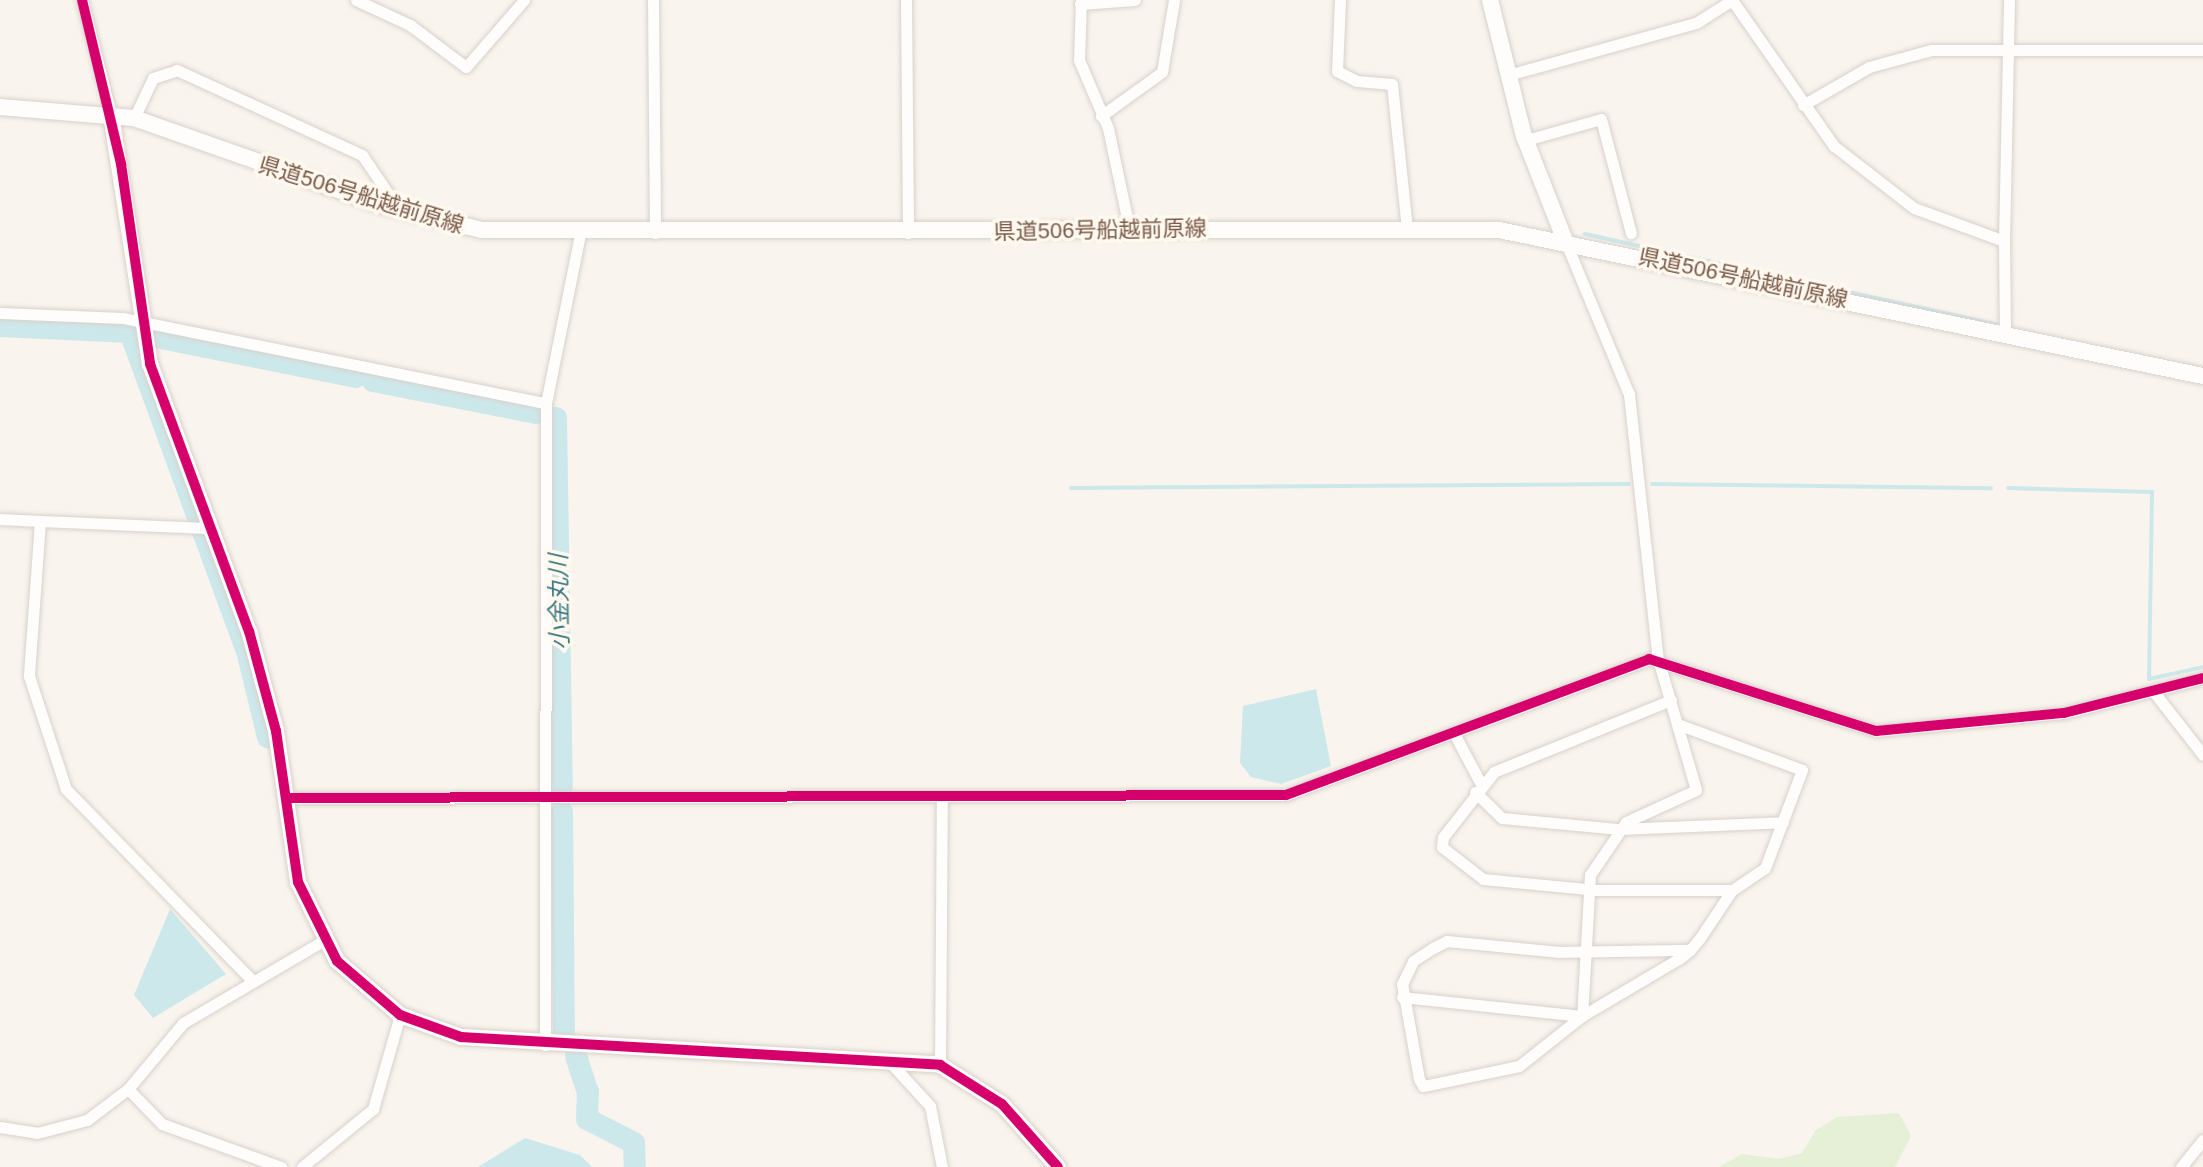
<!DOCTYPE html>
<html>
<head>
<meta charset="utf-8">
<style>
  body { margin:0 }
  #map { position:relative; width:2203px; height:1167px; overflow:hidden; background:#f9f4ed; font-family:Helvetica,"Noto Sans JP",sans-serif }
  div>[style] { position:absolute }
  .green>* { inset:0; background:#e5f0d6 }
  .water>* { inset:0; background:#cde8eb }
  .stream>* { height:4px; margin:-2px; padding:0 2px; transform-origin:2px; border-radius:2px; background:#cde8eb }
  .river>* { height:22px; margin:-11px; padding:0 11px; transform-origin:11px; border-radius:11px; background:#cde8eb }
  .roads { filter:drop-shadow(0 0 2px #d8d1cb) drop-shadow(0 0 2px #d8d1cb) }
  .street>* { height:11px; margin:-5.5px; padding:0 5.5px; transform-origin:5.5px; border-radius:5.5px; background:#fefdfc }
  .secondary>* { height:16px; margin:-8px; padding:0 8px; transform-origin:8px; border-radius:8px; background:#fefdfc }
  .cycleway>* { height:10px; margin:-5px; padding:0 5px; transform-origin:5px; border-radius:5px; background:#d6006c }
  span { translate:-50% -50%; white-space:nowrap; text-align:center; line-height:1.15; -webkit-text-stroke:7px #fff9ef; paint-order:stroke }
  .street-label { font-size:22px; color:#7a5a49 }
  .water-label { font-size:24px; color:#3e7c87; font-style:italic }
</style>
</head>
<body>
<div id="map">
  <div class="green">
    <div style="clip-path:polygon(1899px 1113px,1911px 1136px,1895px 1167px,1719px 1167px,1742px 1154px,1779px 1159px,1802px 1153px,1816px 1130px,1837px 1117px)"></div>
  </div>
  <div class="water">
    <div style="clip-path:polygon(1316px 689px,1331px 766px,1281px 784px,1251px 777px,1240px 763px,1243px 706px)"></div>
    <div style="clip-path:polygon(170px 909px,226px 974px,153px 1018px,134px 995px)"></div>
    <div style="clip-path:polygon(525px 1138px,580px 1155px,592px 1167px,478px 1167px)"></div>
  </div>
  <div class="stream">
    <div style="left:1585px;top:234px;width:420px;rotate:12.4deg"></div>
    <div style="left:1652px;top:484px;width:339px;rotate:0.7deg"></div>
    <div style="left:1071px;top:488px;width:558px;rotate:-0.41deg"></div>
    <div style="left:2008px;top:488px;width:144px;rotate:1.6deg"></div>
    <div style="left:2152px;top:492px;width:187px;rotate:90.9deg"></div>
    <div style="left:2149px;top:679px;width:55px;rotate:-12.5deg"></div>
  </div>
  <div class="river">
    <div style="left:0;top:326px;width:130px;rotate:2.6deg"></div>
    <div style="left:130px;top:332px;width:340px;rotate:69.9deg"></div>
    <div style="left:247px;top:651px;width:89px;rotate:76.3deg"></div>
    <div style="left:156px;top:337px;width:204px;rotate:11.3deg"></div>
    <div style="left:373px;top:381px;width:166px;rotate:11.1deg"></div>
    <div style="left:556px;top:418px;width:369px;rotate:89.1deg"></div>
    <div style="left:562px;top:812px;width:221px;rotate:89.5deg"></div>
    <div style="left:576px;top:1056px;width:38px;rotate:72deg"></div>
    <div style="left:588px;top:1092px;width:27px;rotate:92deg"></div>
    <div style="left:587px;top:1119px;width:53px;rotate:27.1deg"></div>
    <div style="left:634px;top:1143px;width:24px;rotate:88deg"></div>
  </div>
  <div class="roads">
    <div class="street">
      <div style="left:82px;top:0;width:119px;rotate:75.8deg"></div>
      <div style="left:356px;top:0;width:60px;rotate:24.8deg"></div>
      <div style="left:410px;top:25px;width:70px;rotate:36.9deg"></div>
      <div style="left:466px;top:67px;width:89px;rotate:-49.1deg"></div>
      <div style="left:653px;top:0;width:233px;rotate:89.5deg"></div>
      <div style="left:906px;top:0;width:233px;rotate:89.5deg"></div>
      <div style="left:1081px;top:0;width:60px;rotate:91.9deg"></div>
      <div style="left:1079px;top:60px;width:74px;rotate:66.9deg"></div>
      <div style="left:1108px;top:128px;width:102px;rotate:78.1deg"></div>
      <div style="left:1340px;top:0;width:71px;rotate:92.4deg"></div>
      <div style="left:1337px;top:71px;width:22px;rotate:27deg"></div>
      <div style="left:1357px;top:81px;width:35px;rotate:5deg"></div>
      <div style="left:1392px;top:84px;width:146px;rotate:84.1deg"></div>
      <div style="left:1732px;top:0;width:178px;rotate:55.1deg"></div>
      <div style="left:1834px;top:146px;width:101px;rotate:37.8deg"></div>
      <div style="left:1914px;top:208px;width:96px;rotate:20.1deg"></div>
      <div style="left:2004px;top:241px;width:94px;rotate:89.4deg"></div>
      <div style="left:1080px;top:4px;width:55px;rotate:-4.2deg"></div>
      <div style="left:1508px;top:75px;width:195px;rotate:-15.5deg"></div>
      <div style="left:1696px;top:23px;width:43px;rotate:-32.6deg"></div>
      <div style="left:1803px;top:105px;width:76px;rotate:-29.9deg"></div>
      <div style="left:1869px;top:67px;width:64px;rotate:-15.3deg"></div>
      <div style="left:1931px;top:50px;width:272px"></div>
      <div style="left:1101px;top:116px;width:75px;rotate:-35.8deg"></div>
      <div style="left:1162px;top:72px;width:73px;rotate:-80.5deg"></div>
      <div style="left:134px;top:118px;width:44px;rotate:-64.6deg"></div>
      <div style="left:153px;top:78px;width:25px;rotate:-18deg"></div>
      <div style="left:177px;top:70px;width:204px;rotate:24.7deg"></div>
      <div style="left:362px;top:155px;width:68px;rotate:55.8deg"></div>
      <div style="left:1526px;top:140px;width:78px;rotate:-15.6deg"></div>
      <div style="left:1601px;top:119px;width:118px;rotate:75.3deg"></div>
      <div style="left:2004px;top:241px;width:241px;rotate:-88.8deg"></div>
      <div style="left:1566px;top:243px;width:164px;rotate:67.4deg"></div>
      <div style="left:1629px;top:394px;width:267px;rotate:83.8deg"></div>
      <div style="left:1658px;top:659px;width:136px;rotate:73.8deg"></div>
      <div style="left:1696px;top:790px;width:77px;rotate:155.4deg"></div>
      <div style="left:1626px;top:822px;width:64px;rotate:124.2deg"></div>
      <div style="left:1590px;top:875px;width:141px;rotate:93.2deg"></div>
      <div style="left:0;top:313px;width:123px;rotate:2.3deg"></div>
      <div style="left:123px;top:318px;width:431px;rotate:11.4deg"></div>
      <div style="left:0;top:519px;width:40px;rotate:2.9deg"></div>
      <div style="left:40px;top:521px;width:155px;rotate:94.1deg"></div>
      <div style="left:29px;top:676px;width:119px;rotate:71.9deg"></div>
      <div style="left:66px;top:789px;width:267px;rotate:45.8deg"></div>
      <div style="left:40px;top:521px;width:167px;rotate:2.4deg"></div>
      <div style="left:2153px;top:691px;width:81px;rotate:52deg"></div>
      <div style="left:1671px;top:700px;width:191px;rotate:157.9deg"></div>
      <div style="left:1494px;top:772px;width:83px;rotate:128.1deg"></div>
      <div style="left:1443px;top:837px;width:10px;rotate:96deg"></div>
      <div style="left:1442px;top:847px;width:52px;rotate:38deg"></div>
      <div style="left:1483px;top:879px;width:116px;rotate:5.5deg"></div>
      <div style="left:1598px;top:890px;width:134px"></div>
      <div style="left:1680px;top:725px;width:130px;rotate:20.2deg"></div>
      <div style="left:1802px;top:770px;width:105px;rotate:110.7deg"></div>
      <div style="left:1765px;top:868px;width:40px;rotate:146deg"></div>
      <div style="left:1732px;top:890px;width:58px;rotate:123.7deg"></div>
      <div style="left:1700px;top:938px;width:16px;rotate:130deg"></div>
      <div style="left:1690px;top:950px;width:13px;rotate:141deg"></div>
      <div style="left:1680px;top:958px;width:114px;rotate:149.4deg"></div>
      <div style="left:1582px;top:1016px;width:80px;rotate:141.6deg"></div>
      <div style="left:1519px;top:1066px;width:98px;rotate:168.2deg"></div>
      <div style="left:1423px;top:1086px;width:8px;rotate:-120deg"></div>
      <div style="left:1419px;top:1079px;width:97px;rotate:-100.1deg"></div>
      <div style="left:1402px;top:984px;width:25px;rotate:-64deg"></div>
      <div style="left:1413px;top:961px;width:24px;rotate:-33deg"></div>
      <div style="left:1433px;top:948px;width:16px;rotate:-27deg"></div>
      <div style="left:1447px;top:941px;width:113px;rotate:5.6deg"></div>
      <div style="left:1559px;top:952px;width:131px;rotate:-0.9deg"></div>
      <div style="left:1456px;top:737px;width:53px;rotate:62deg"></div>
      <div style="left:1475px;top:792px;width:37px;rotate:44deg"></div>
      <div style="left:1502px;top:818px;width:118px;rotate:5.4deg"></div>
      <div style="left:1619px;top:829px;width:164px;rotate:-2.4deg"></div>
      <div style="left:286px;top:798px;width:1000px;rotate:-0.17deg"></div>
      <div style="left:1286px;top:795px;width:388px;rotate:-20.5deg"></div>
      <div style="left:1649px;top:659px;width:238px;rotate:17.6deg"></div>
      <div style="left:1876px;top:731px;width:189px;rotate:-5.5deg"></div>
      <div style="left:2064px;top:713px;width:143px;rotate:-14.1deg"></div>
      <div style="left:1402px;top:997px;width:181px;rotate:6deg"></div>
      <div style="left:545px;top:1045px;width:642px;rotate:-89.91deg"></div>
      <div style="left:546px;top:403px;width:172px;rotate:-78.6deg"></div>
      <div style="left:888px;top:1060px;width:62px;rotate:47.6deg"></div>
      <div style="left:930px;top:1106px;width:62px;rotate:78.9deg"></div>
      <div style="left:940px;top:1065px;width:268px;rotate:-89.6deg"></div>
      <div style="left:128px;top:1089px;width:49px;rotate:45.8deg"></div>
      <div style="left:162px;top:1124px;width:127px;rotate:19.9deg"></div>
      <div style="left:0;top:1127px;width:37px;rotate:9deg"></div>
      <div style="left:37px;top:1133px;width:52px;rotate:-14.6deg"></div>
      <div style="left:87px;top:1120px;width:51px;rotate:-37.1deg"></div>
      <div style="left:128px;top:1089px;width:86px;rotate:-50.2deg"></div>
      <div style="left:183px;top:1023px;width:162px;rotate:-30.4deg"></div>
      <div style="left:302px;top:1167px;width:92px;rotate:-39.2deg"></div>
      <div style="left:373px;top:1109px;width:98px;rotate:-74deg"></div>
      <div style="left:2181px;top:1167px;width:35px;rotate:-51deg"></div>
    </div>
    <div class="secondary">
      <div style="left:1490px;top:0;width:140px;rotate:76deg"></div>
      <div style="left:1524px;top:136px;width:115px;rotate:68.6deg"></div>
      <div style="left:0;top:107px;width:134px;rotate:4.7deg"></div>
      <div style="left:134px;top:118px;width:262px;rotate:19.4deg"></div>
      <div style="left:381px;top:205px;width:104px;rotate:13.9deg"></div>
      <div style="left:482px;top:230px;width:1017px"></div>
      <div style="left:1499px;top:230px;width:719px;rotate:11.72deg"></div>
      <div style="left:111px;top:115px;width:252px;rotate:81.1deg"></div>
      <div style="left:150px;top:364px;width:285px;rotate:69.7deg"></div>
      <div style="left:249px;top:631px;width:104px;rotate:74.9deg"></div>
      <div style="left:276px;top:731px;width:153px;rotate:81.7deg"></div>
      <div style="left:298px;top:882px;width:88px;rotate:63.7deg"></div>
      <div style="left:337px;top:961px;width:83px;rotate:40.6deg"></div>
      <div style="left:400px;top:1015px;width:65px;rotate:19.8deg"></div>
      <div style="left:461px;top:1037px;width:480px;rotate:3.3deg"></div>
      <div style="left:940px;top:1065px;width:73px;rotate:32.2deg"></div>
      <div style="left:1002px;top:1104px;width:84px;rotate:48.4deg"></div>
    </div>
  </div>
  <div class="cycleway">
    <div style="left:82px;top:0;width:169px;rotate:76.6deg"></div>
    <div style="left:121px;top:164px;width:202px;rotate:81.7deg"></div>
    <div style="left:150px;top:364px;width:285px;rotate:69.7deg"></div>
    <div style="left:249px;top:631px;width:104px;rotate:74.9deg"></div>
    <div style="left:276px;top:731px;width:153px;rotate:81.7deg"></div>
    <div style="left:298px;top:882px;width:88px;rotate:63.7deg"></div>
    <div style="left:337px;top:961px;width:83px;rotate:40.6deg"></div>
    <div style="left:400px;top:1015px;width:65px;rotate:19.8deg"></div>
    <div style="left:461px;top:1037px;width:480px;rotate:3.3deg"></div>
    <div style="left:940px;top:1065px;width:73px;rotate:32.2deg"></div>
    <div style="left:1002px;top:1104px;width:84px;rotate:48.4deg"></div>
    <div style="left:286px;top:798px;width:1000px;rotate:-0.17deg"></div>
    <div style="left:1286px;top:795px;width:388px;rotate:-20.5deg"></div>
    <div style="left:1649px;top:659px;width:238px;rotate:17.6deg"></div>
    <div style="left:1876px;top:731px;width:189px;rotate:-5.5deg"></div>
    <div style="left:2064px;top:713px;width:143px;rotate:-14.1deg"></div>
  </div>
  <div class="street-label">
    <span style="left:361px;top:195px;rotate:17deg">県道506号船越前原線</span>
    <span style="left:1100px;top:230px;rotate:-1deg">県道506号船越前原線</span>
    <span style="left:1743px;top:278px;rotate:12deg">県道506号船越前原線</span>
  </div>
  <div class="water-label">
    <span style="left:559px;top:602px;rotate:-91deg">小金丸川</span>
  </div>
</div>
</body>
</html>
